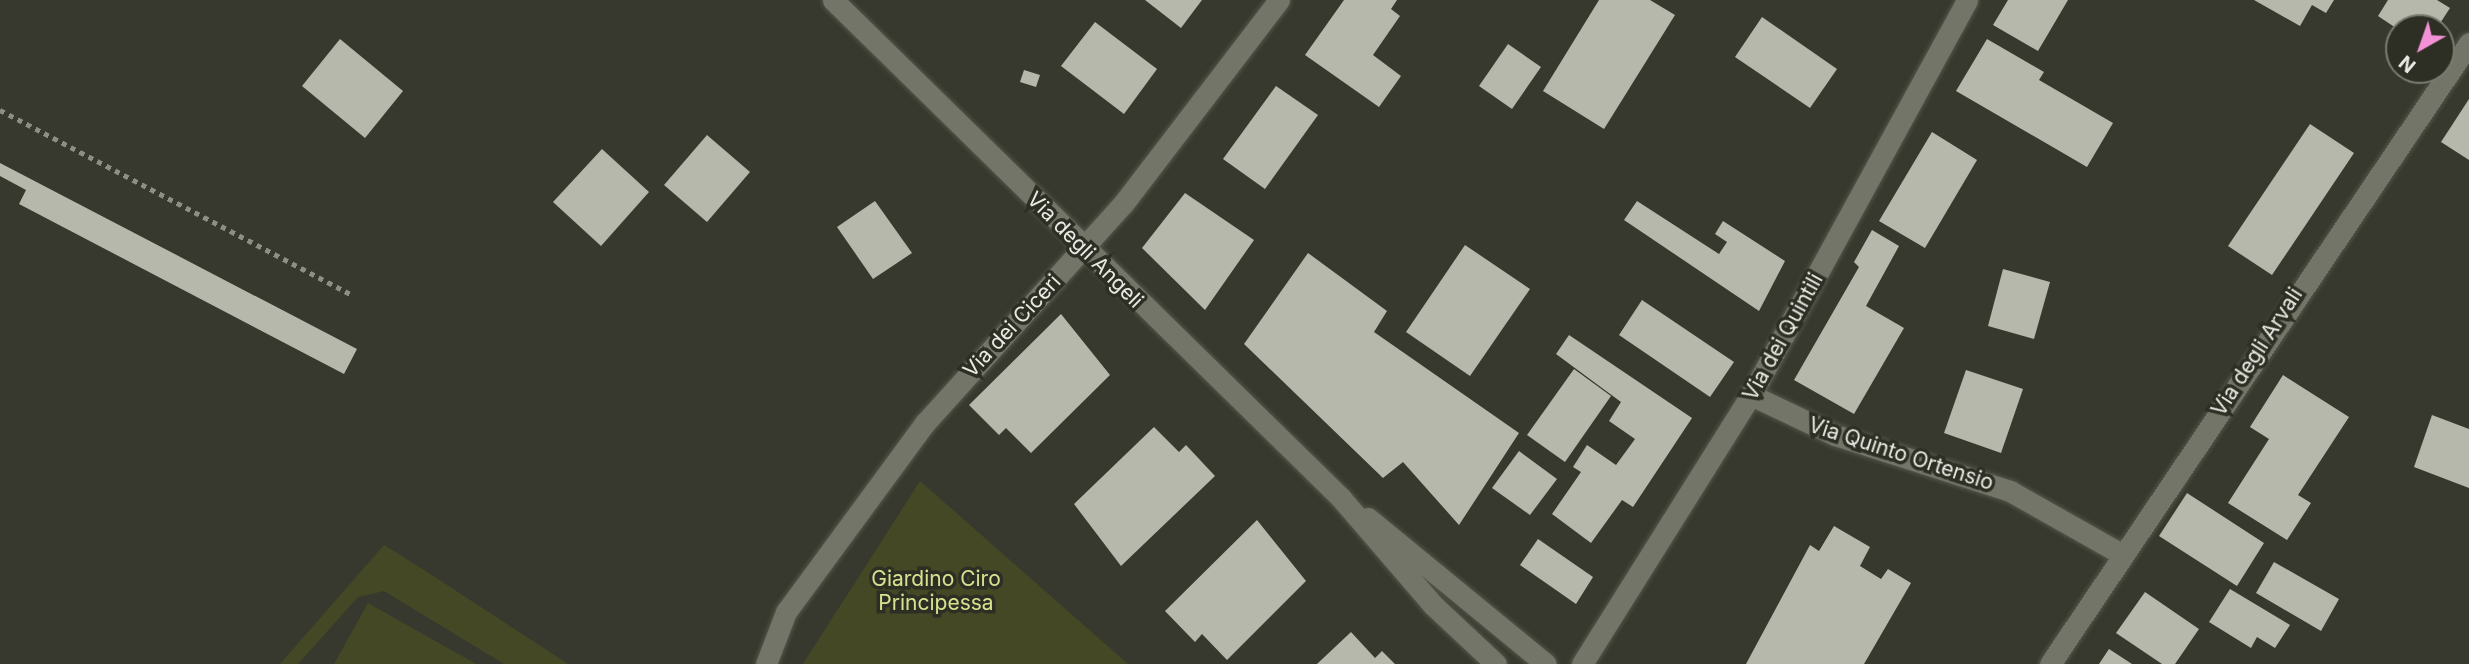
<!DOCTYPE html>
<html>
<head>
<meta charset="utf-8">
<style>
  body { margin:0 }
  #map { position:relative; width:2469px; height:664px; overflow:hidden; background:#38392e; font-family:Inter,sans-serif }
  div>[style] { position:absolute }
  .green>* { inset:0; background:#444825 }
  .building>* { inset:0; background:#b6b8ab }
  .path>* { height:4.5px; margin-top:-2.25px; transform-origin:0; background:repeating-linear-gradient(90deg,#8d8e85 0 5px,transparent 0 10px) }
  .roads { filter:drop-shadow(0 0 2px #54554b) drop-shadow(0 0 2px #54554b) }
  .street>* { height:21px; margin:-10.5px; padding:0 10.5px; transform-origin:10.5px; border-radius:10.5px; background:#737568 }
  .secondary>* { height:21px; margin:-10.5px; padding:0 10.5px; transform-origin:10.5px; border-radius:10.5px; background:#737568 }
  span { translate:-50% -50%; white-space:nowrap; text-align:center; line-height:1.15; -webkit-text-stroke:7px #2d2f24; paint-order:stroke }
  .street-label { font-size:21px; color:#e9eae3 }
  .park-label { font-size:21px; color:#d8e18f }
  .north { position:absolute; left:2385px; top:14px; width:70px; height:70px; box-sizing:border-box; background:#2d2f24; border:2px solid #787a70; border-radius:50%; rotate:220deg; font-size:19px; font-weight:700; line-height:28px; text-align:center; color:#e9eae3 }
  .north::after { content:''; display:block; margin:auto; width:24px; height:32px; background:#f291d6; clip-path:polygon(50% 0,100% 100%,50% 72%,0 100%) }
</style>
</head>
<body>
<div id="map">
  <div class="green">
    <div style="clip-path:polygon(920px 481px,1128px 664px,803px 664px)"></div>
    <div style="clip-path:polygon(384px 545px,421px 568px,568px 664px,504px 664px,384px 591px,358px 597px,298px 664px,280px 664px)"></div>
    <div style="clip-path:polygon(368px 603px,476px 664px,334px 664px)"></div>
  </div>
  <div class="building">
    <div style="clip-path:polygon(1145px 0,1202px 0,1181px 28px)"></div>
    <div style="clip-path:polygon(1344px 0,1397px 0,1391px 9px,1400px 16px,1373px 55px,1401px 76px,1379px 107px,1305px 55px)"></div>
    <div style="clip-path:polygon(1599px 0,1650px 0,1675px 15px,1604px 129px,1543px 91px)"></div>
    <div style="clip-path:polygon(2008px 0,2075px 0,2068px 0,2038px 51px,1993px 25px)"></div>
    <div style="clip-path:polygon(2254px 0,2334px 0,2326px 13px,2312px 5px,2300px 26px)"></div>
    <div style="clip-path:polygon(2388px 0,2437px 0,2450px 8px,2437px 28px,2399px 30px,2378px 16px)"></div>
    <div style="clip-path:polygon(1762px 17px,1837px 69px,1810px 108px,1735px 57px)"></div>
    <div style="clip-path:polygon(1095px 22px,1157px 69px,1124px 114px,1061px 66px)"></div>
    <div style="clip-path:polygon(340px 39px,403px 91px,365px 138px,302px 86px)"></div>
    <div style="clip-path:polygon(1987px 39px,2044px 72px,2039px 80px,2113px 123px,2087px 167px,1956px 91px)"></div>
    <div style="clip-path:polygon(1508px 44px,1541px 67px,1512px 109px,1479px 86px)"></div>
    <div style="clip-path:polygon(1024px 70px,1040px 75px,1036px 87px,1020px 82px)"></div>
    <div style="clip-path:polygon(1276px 86px,1318px 115px,1265px 189px,1223px 159px)"></div>
    <div style="clip-path:polygon(2469px 99px,2469px 160px,2441px 142px)"></div>
    <div style="clip-path:polygon(2310px 124px,2354px 153px,2272px 275px,2228px 246px)"></div>
    <div style="clip-path:polygon(1932px 132px,1977px 160px,1925px 248px,1879px 221px)"></div>
    <div style="clip-path:polygon(707px 135px,750px 172px,707px 222px,664px 185px)"></div>
    <div style="clip-path:polygon(602px 149px,649px 192px,601px 246px,553px 202px)"></div>
    <div style="clip-path:polygon(0 163px,357px 349px,344px 374px,19px 204px,26px 190px,0 176px)"></div>
    <div style="clip-path:polygon(1185px 193px,1254px 240px,1205px 310px,1142px 248px)"></div>
    <div style="clip-path:polygon(875px 201px,912px 253px,873px 279px,837px 227px)"></div>
    <div style="clip-path:polygon(1637px 201px,1719px 254px,1727px 242px,1715px 234px,1723px 221px,1785px 261px,1759px 311px,1624px 220px)"></div>
    <div style="clip-path:polygon(1872px 230px,1899px 246px,1866px 306px,1904px 328px,1854px 414px,1794px 380px,1859px 267px,1854px 262px)"></div>
    <div style="clip-path:polygon(1465px 245px,1530px 289px,1470px 376px,1406px 332px)"></div>
    <div style="clip-path:polygon(1308px 253px,1387px 311px,1374px 332px,1519px 433px,1459px 525px,1403px 462px,1383px 478px,1244px 344px)"></div>
    <div style="clip-path:polygon(2003px 269px,2050px 282px,2034px 339px,1988px 326px)"></div>
    <div style="clip-path:polygon(1642px 300px,1734px 362px,1710px 397px,1619px 335px)"></div>
    <div style="clip-path:polygon(1061px 314px,1110px 375px,1031px 453px,1006px 428px,999px 435px,969px 405px)"></div>
    <div style="clip-path:polygon(1569px 335px,1692px 418px,1633px 507px,1622px 500px,1591px 543px,1552px 514px,1581px 472px,1573px 467px,1587px 445px,1616px 465px,1635px 439px,1609px 421px,1621px 402px,1556px 354px)"></div>
    <div style="clip-path:polygon(1574px 369px,1611px 396px,1565px 462px,1527px 435px)"></div>
    <div style="clip-path:polygon(1966px 370px,2023px 389px,2001px 453px,1944px 433px)"></div>
    <div style="clip-path:polygon(2283px 375px,2349px 417px,2298px 495px,2311px 503px,2287px 540px,2228px 503px,2269px 439px,2250px 427px)"></div>
    <div style="clip-path:polygon(2432px 415px,2469px 429px,2469px 488px,2414px 467px)"></div>
    <div style="clip-path:polygon(1154px 427px,1179px 452px,1186px 445px,1215px 476px,1121px 566px,1074px 504px)"></div>
    <div style="clip-path:polygon(1519px 451px,1557px 479px,1530px 515px,1492px 488px)"></div>
    <div style="clip-path:polygon(2187px 493px,2264px 543px,2237px 586px,2159px 536px)"></div>
    <div style="clip-path:polygon(1257px 520px,1306px 581px,1227px 660px,1202px 634px,1195px 642px,1165px 611px)"></div>
    <div style="clip-path:polygon(1834px 526px,1870px 547px,1860px 566px,1881px 579px,1888px 569px,1911px 583px,1864px 664px,1746px 664px,1810px 545px,1819px 551px)"></div>
    <div style="clip-path:polygon(1538px 539px,1593px 577px,1576px 604px,1520px 565px)"></div>
    <div style="clip-path:polygon(2274px 562px,2339px 599px,2321px 631px,2256px 593px)"></div>
    <div style="clip-path:polygon(2230px 589px,2290px 625px,2275px 648px,2257px 637px,2251px 648px,2209px 622px)"></div>
    <div style="clip-path:polygon(2145px 592px,2199px 629px,2175px 664px,2162px 664px,2116px 633px)"></div>
    <div style="clip-path:polygon(1351px 632px,1375px 658px,1382px 651px,1395px 664px,1317px 664px)"></div>
    <div style="clip-path:polygon(2109px 649px,2132px 664px,2099px 664px)"></div>
  </div>
  <div class="path">
    <div style="left:0;top:110px;width:399px;rotate:27.7deg"></div>
  </div>
  <div class="roads">
    <div class="street">
      <div style="left:1751px;top:395px;width:93px;rotate:25.5deg"></div>
      <div style="left:1835px;top:435px;width:184px;rotate:17.7deg"></div>
      <div style="left:2010px;top:491px;width:130px;rotate:29.5deg"></div>
      <div style="left:766px;top:664px;width:56px;rotate:-69deg"></div>
      <div style="left:786px;top:612px;width:235px;rotate:-53.7deg"></div>
      <div style="left:925px;top:423px;width:295px;rotate:-47.9deg"></div>
      <div style="left:1123px;top:204px;width:257px;rotate:-52.6deg"></div>
      <div style="left:1582px;top:664px;width:318px;rotate:-57.9deg"></div>
      <div style="left:1751px;top:395px;width:450px;rotate:-61.3deg"></div>
      <div style="left:2050px;top:664px;width:749px;rotate:-55.99deg"></div>
    </div>
    <div class="secondary">
      <div style="left:833px;top:0;width:711px;rotate:44.43deg"></div>
      <div style="left:1341px;top:498px;width:141px;rotate:49.3deg"></div>
      <div style="left:1433px;top:605px;width:86px;rotate:43.1deg"></div>
      <div style="left:1368px;top:518px;width:230px;rotate:39.4deg"></div>
    </div>
  </div>
  <div class="street-label">
    <span style="left:1085px;top:250px;rotate:45deg">Via degli Angeli</span>
    <span style="left:1012px;top:326px;rotate:-47deg">Via dei Ciceri</span>
    <span style="left:1783px;top:337px;rotate:-61deg">Via dei Quintili</span>
    <span style="left:2257px;top:352px;rotate:-57deg">Via degli Arvali</span>
    <span style="left:1901px;top:454px;rotate:18deg">Via Quinto Ortensio</span>
  </div>
  <div class="park-label">
    <span style="left:936px;top:591px">Giardino Ciro<br>Principessa</span>
  </div>
  <div class="north">N</div>
</div>
</body>
</html>
